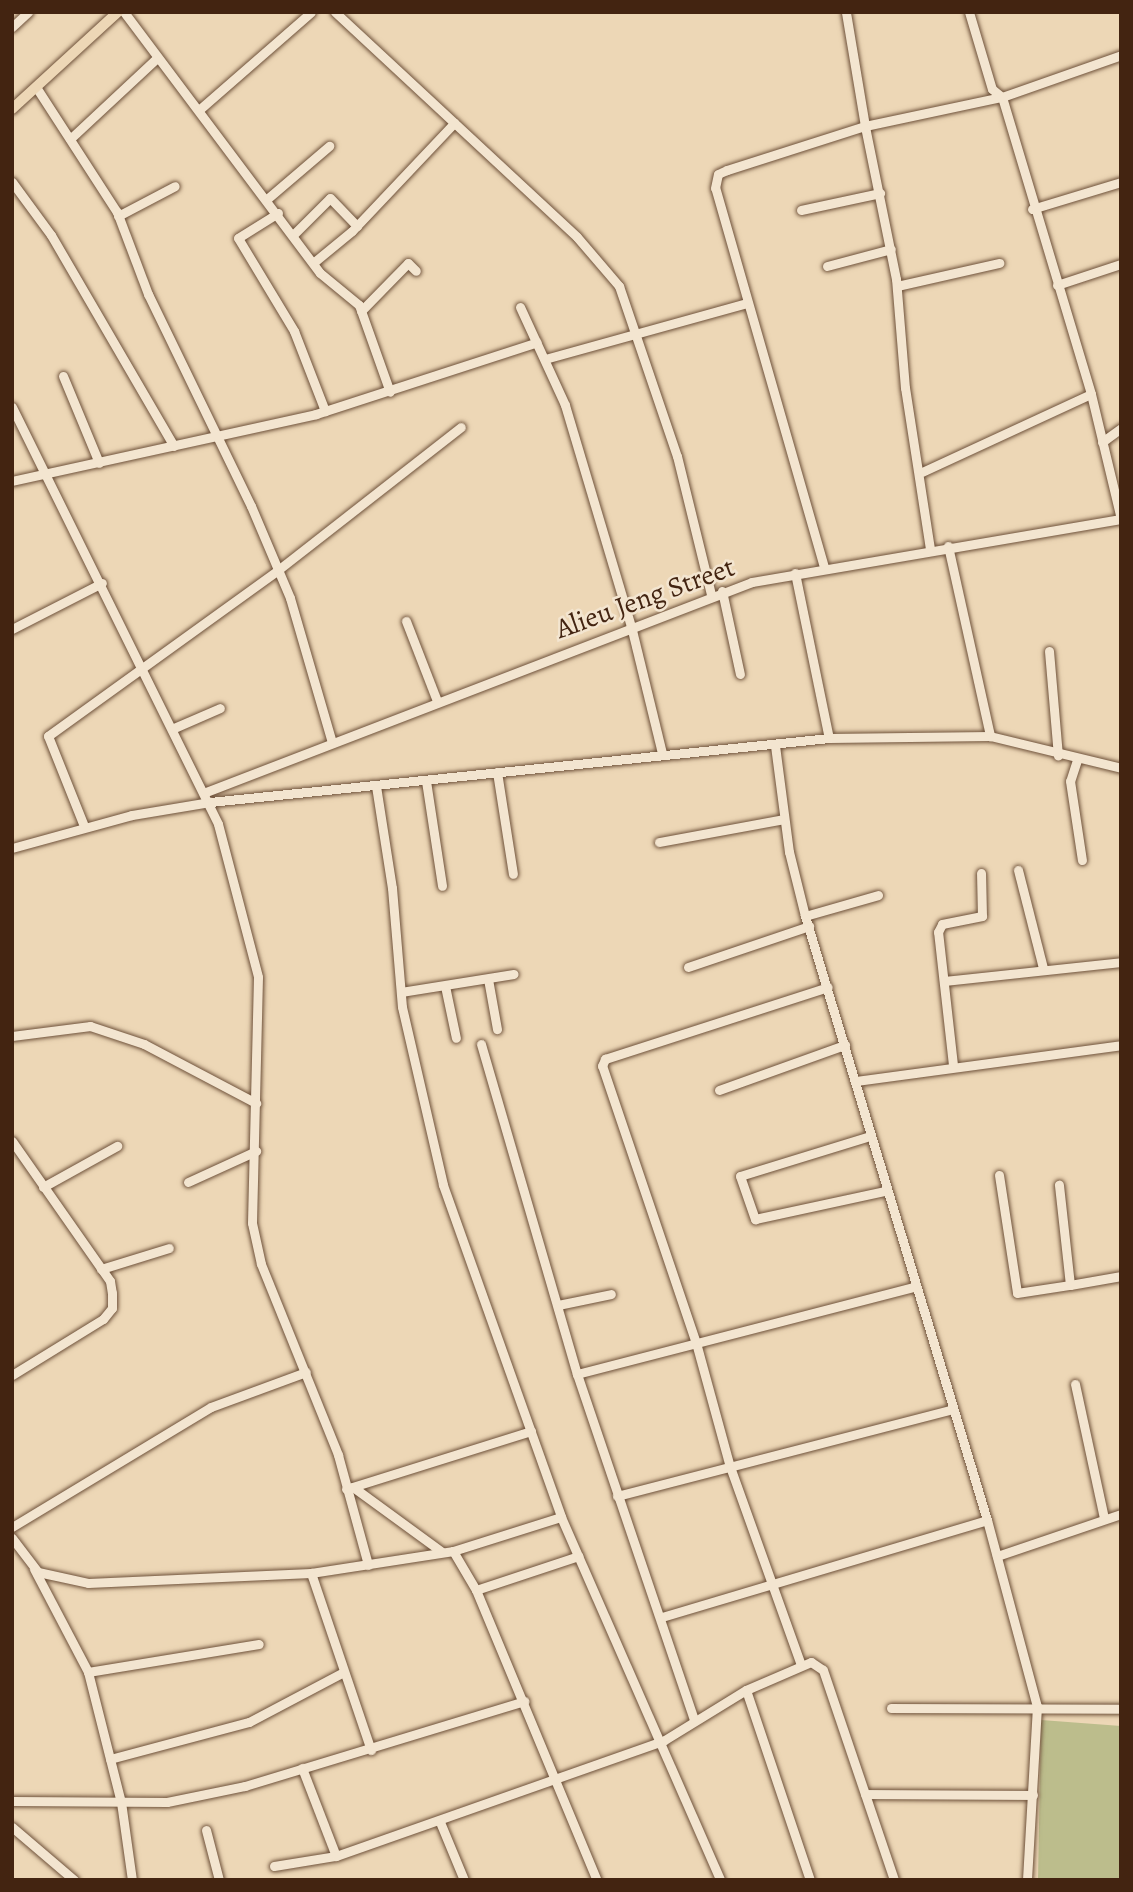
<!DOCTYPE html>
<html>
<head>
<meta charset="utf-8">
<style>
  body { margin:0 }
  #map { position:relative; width:1133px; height:1892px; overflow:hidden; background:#edd7b6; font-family:Alegreya,serif }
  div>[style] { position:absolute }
  .green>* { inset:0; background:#bcbd8c }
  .roads { filter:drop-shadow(0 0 2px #6e513a) drop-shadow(0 0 2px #6e513a) }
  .minor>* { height:9px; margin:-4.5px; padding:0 4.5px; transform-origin:4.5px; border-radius:4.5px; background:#f3e5d0 }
  .major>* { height:10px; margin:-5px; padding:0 5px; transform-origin:5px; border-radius:5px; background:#edd7b6 }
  span { translate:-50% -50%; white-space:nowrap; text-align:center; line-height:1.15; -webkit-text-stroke:5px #f3e5d0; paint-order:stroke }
  .street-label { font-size:28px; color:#432411 }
  .frame { position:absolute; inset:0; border:14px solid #432411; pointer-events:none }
</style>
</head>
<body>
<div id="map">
  <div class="green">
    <div style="clip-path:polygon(1041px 1720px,1121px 1726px,1121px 1880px,1038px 1880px)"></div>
  </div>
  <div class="roads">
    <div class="minor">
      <div style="left:124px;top:12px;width:326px;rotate:53.1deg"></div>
      <div style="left:320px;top:273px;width:50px;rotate:39.4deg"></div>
      <div style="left:359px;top:305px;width:92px;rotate:70.4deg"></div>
      <div style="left:335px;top:12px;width:330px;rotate:42.9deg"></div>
      <div style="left:577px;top:237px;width:65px;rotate:49.4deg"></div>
      <div style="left:619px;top:286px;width:180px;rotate:71.2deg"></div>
      <div style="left:677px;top:456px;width:142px;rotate:76.2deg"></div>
      <div style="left:969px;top:12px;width:80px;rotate:73.4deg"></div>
      <div style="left:992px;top:89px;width:13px;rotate:39deg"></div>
      <div style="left:1002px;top:97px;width:310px;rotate:73.3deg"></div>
      <div style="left:1091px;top:394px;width:129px;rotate:76.5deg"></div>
      <div style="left:12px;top:27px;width:22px;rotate:-43deg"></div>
      <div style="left:36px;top:87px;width:149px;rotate:57.1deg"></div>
      <div style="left:117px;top:212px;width:88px;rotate:69.3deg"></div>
      <div style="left:148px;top:294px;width:236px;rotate:64.1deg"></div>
      <div style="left:251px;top:506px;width:100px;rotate:67deg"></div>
      <div style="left:290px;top:598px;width:151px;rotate:73.8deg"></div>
      <div style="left:200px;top:109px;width:147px;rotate:-41.1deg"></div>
      <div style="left:70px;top:139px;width:119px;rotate:-43deg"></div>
      <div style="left:12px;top:182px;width:66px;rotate:53.7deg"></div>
      <div style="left:51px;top:235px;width:244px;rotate:59.8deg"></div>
      <div style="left:267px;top:199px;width:82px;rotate:-40.5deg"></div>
      <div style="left:1032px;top:209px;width:93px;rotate:-16.9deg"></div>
      <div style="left:801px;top:210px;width:81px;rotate:-12.1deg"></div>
      <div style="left:278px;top:213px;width:47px;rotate:148deg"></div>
      <div style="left:238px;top:238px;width:109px;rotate:58.9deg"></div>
      <div style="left:294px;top:331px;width:86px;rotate:68.8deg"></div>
      <div style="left:118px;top:216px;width:64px;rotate:-27.8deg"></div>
      <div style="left:293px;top:235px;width:52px;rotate:-45deg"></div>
      <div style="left:330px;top:198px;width:39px;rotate:46deg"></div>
      <div style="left:313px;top:263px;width:50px;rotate:-39.4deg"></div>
      <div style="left:352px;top:231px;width:149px;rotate:-46.6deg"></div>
      <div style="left:827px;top:266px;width:66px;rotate:-14.9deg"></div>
      <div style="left:1057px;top:285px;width:67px;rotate:-18.2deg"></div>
      <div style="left:897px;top:286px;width:105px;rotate:-12.7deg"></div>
      <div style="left:520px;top:307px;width:108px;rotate:65.3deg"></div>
      <div style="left:565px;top:405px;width:231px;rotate:73.4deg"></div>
      <div style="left:631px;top:626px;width:131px;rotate:76.3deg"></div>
      <div style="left:361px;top:311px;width:67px;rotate:-45.6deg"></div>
      <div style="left:408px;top:263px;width:11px;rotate:45deg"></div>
      <div style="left:545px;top:359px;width:210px;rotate:-15.5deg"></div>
      <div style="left:63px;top:376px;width:94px;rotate:67.5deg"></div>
      <div style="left:12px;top:407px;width:465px;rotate:63.7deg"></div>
      <div style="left:218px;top:824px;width:158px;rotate:75.3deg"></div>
      <div style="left:258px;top:977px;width:246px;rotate:91.4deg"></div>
      <div style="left:252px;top:1223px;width:42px;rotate:77.6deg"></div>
      <div style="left:261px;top:1264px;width:206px;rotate:68deg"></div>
      <div style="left:338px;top:1455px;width:114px;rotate:74.7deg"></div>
      <div style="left:1102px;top:442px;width:24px;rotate:-36deg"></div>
      <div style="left:922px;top:472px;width:186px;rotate:-24.8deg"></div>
      <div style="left:12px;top:481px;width:311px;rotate:-12.4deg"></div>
      <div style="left:316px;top:414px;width:232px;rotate:-18deg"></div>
      <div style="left:948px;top:546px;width:195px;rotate:77.5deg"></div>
      <div style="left:930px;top:549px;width:163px;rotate:-98.8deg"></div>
      <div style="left:905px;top:388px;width:109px;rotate:-94.7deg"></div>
      <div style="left:896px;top:279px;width:156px;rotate:-101.5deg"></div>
      <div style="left:865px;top:126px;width:140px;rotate:-12deg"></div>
      <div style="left:1002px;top:97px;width:126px;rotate:-19.4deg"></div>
      <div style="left:824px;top:567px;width:394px;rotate:-106deg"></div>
      <div style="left:715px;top:188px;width:14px;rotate:-78deg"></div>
      <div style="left:718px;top:174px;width:10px;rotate:-24deg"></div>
      <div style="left:727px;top:170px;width:145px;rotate:-17.7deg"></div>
      <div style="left:865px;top:126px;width:116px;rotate:-99.5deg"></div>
      <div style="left:795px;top:573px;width:168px;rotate:78.4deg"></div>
      <div style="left:722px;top:591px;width:85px;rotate:77.8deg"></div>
      <div style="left:406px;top:621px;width:86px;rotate:68.8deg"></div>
      <div style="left:12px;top:629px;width:101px;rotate:-27.1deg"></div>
      <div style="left:1049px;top:651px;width:105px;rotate:85.1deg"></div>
      <div style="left:174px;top:728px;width:50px;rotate:-23.5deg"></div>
      <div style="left:1077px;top:760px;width:22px;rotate:108deg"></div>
      <div style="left:1070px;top:781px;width:80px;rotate:81.4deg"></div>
      <div style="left:497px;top:772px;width:103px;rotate:81.1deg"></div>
      <div style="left:426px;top:781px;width:106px;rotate:81.3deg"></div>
      <div style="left:376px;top:786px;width:103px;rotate:81.1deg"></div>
      <div style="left:392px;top:888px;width:119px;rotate:85.2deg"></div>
      <div style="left:402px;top:1007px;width:183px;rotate:77deg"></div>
      <div style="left:443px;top:1185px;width:352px;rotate:70.4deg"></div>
      <div style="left:561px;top:1517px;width:396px;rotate:66.3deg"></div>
      <div style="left:206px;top:792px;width:585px;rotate:-21.04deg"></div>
      <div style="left:752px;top:582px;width:374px;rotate:-9.7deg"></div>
      <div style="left:84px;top:826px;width:97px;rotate:-111.8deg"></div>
      <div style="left:48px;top:736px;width:284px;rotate:-35.8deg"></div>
      <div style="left:278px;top:570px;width:232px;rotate:-38deg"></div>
      <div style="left:659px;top:842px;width:127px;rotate:-10.4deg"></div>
      <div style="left:12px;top:848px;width:124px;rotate:-15.4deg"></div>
      <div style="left:132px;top:815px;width:79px;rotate:-9.5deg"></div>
      <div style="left:210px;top:802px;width:622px;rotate:-5.9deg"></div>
      <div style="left:829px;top:738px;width:161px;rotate:-0.7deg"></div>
      <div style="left:990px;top:736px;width:135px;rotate:13.7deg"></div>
      <div style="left:1018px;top:870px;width:101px;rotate:75.7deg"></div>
      <div style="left:805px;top:916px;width:76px;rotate:-16deg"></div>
      <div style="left:688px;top:967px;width:128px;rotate:-18.7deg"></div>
      <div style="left:488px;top:979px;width:51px;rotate:79.8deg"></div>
      <div style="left:944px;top:981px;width:178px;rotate:-6.1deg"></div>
      <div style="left:445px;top:986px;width:53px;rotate:78.1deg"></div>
      <div style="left:401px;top:992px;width:114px;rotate:-9.1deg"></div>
      <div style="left:12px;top:1036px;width:79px;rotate:-7.3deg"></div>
      <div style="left:90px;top:1026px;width:57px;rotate:18.4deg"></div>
      <div style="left:144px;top:1044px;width:127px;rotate:27.8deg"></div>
      <div style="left:481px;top:1044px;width:344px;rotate:73.8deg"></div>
      <div style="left:577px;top:1374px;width:365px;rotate:71.3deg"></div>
      <div style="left:953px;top:1065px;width:134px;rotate:-96.4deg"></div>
      <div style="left:938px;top:932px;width:9px;rotate:-63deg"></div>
      <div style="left:942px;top:924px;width:41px;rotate:-11.3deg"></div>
      <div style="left:982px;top:916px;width:43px;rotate:-91.3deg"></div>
      <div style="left:856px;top:1081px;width:267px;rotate:-7.7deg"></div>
      <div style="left:719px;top:1090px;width:134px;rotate:-19.7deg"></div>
      <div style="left:870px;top:1136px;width:136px;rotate:162.9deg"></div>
      <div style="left:740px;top:1176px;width:46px;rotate:70.8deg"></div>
      <div style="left:755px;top:1219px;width:132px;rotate:-12.2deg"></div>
      <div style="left:12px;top:1141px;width:171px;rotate:55deg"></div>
      <div style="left:110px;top:1281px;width:12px;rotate:81deg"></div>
      <div style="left:112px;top:1293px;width:15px;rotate:90deg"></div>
      <div style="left:112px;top:1308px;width:14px;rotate:129deg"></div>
      <div style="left:103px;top:1319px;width:107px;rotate:148.4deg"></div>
      <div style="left:999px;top:1175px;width:119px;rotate:81.3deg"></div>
      <div style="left:1017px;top:1293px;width:54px;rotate:-8.6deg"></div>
      <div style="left:1070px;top:1285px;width:101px;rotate:-96.3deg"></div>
      <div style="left:188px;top:1182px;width:75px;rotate:-24.5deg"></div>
      <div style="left:43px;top:1187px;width:85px;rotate:-29deg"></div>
      <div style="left:101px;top:1269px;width:71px;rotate:-17.2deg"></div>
      <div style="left:1070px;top:1285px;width:52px;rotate:-10deg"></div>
      <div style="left:558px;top:1305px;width:54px;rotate:-11.7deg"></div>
      <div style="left:577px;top:1374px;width:347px;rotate:-14.5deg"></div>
      <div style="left:1075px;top:1384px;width:137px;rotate:77.8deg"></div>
      <div style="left:353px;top:1487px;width:110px;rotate:36.1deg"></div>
      <div style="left:346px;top:1489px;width:194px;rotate:-17.4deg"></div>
      <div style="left:617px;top:1496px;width:344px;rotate:-14.5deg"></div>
      <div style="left:987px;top:1520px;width:193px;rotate:75deg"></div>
      <div style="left:1037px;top:1706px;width:174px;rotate:93.3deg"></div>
      <div style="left:12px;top:1527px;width:232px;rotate:-31.1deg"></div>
      <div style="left:211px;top:1407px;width:101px;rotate:-20.2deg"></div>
      <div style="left:12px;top:1538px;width:43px;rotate:52.6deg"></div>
      <div style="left:38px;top:1572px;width:51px;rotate:12.4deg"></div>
      <div style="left:88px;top:1583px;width:223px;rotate:-2.6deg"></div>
      <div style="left:311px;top:1573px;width:144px;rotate:-8.8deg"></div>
      <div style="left:453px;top:1551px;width:45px;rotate:59.5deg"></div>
      <div style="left:476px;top:1590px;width:314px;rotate:67.4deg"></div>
      <div style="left:453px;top:1551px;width:113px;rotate:-17.5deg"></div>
      <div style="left:997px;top:1556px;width:131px;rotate:-18.7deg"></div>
      <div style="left:34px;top:1569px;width:116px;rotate:62.3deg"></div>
      <div style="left:88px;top:1672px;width:134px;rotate:75.8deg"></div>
      <div style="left:121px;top:1802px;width:79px;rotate:82deg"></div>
      <div style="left:311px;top:1573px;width:187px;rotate:71.3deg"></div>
      <div style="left:476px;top:1590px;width:108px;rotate:-18.3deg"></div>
      <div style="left:662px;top:1617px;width:339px;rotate:-16.6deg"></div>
      <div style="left:987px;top:1520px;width:631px;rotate:-106.77deg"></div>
      <div style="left:805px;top:916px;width:66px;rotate:-104deg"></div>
      <div style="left:789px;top:852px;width:108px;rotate:-97.5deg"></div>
      <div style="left:801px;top:1665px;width:210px;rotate:-109.7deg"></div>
      <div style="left:730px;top:1467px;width:129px;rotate:-105.3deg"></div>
      <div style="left:696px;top:1343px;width:293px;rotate:-108.7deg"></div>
      <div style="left:602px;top:1066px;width:8px;rotate:-67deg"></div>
      <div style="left:605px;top:1059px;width:234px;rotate:-17.9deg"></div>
      <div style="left:88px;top:1672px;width:173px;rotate:-9.3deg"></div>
      <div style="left:746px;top:1690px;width:200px;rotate:71.4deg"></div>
      <div style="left:891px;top:1708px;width:230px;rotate:0.2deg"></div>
      <div style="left:110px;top:1759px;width:144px;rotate:-14.9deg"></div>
      <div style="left:249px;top:1722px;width:107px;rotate:-27.8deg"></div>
      <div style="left:302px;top:1768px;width:94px;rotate:68.9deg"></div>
      <div style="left:865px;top:1794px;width:168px;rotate:0.3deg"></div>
      <div style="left:12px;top:1801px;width:155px;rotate:0.4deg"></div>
      <div style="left:167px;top:1802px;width:80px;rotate:-11.6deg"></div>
      <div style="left:245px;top:1786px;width:292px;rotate:-16.9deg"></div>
      <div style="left:440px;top:1822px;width:63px;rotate:67.5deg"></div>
      <div style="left:12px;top:1827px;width:82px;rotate:40.5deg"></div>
      <div style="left:206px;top:1830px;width:52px;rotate:75.4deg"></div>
      <div style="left:274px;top:1866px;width:63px;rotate:-9.2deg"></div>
      <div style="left:336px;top:1856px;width:347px;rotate:-19.4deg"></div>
      <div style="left:663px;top:1741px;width:97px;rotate:-31.6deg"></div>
      <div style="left:746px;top:1690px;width:71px;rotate:-23.3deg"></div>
      <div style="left:811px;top:1662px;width:14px;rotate:34deg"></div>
      <div style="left:823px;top:1670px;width:222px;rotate:71.3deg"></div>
    </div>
    <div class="major">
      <div style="left:12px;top:109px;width:144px;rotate:-42.5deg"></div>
    </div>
  </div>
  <div class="street-label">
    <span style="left:645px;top:598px;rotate:-20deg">Alieu Jeng Street</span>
  </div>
  <div class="frame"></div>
</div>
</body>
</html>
